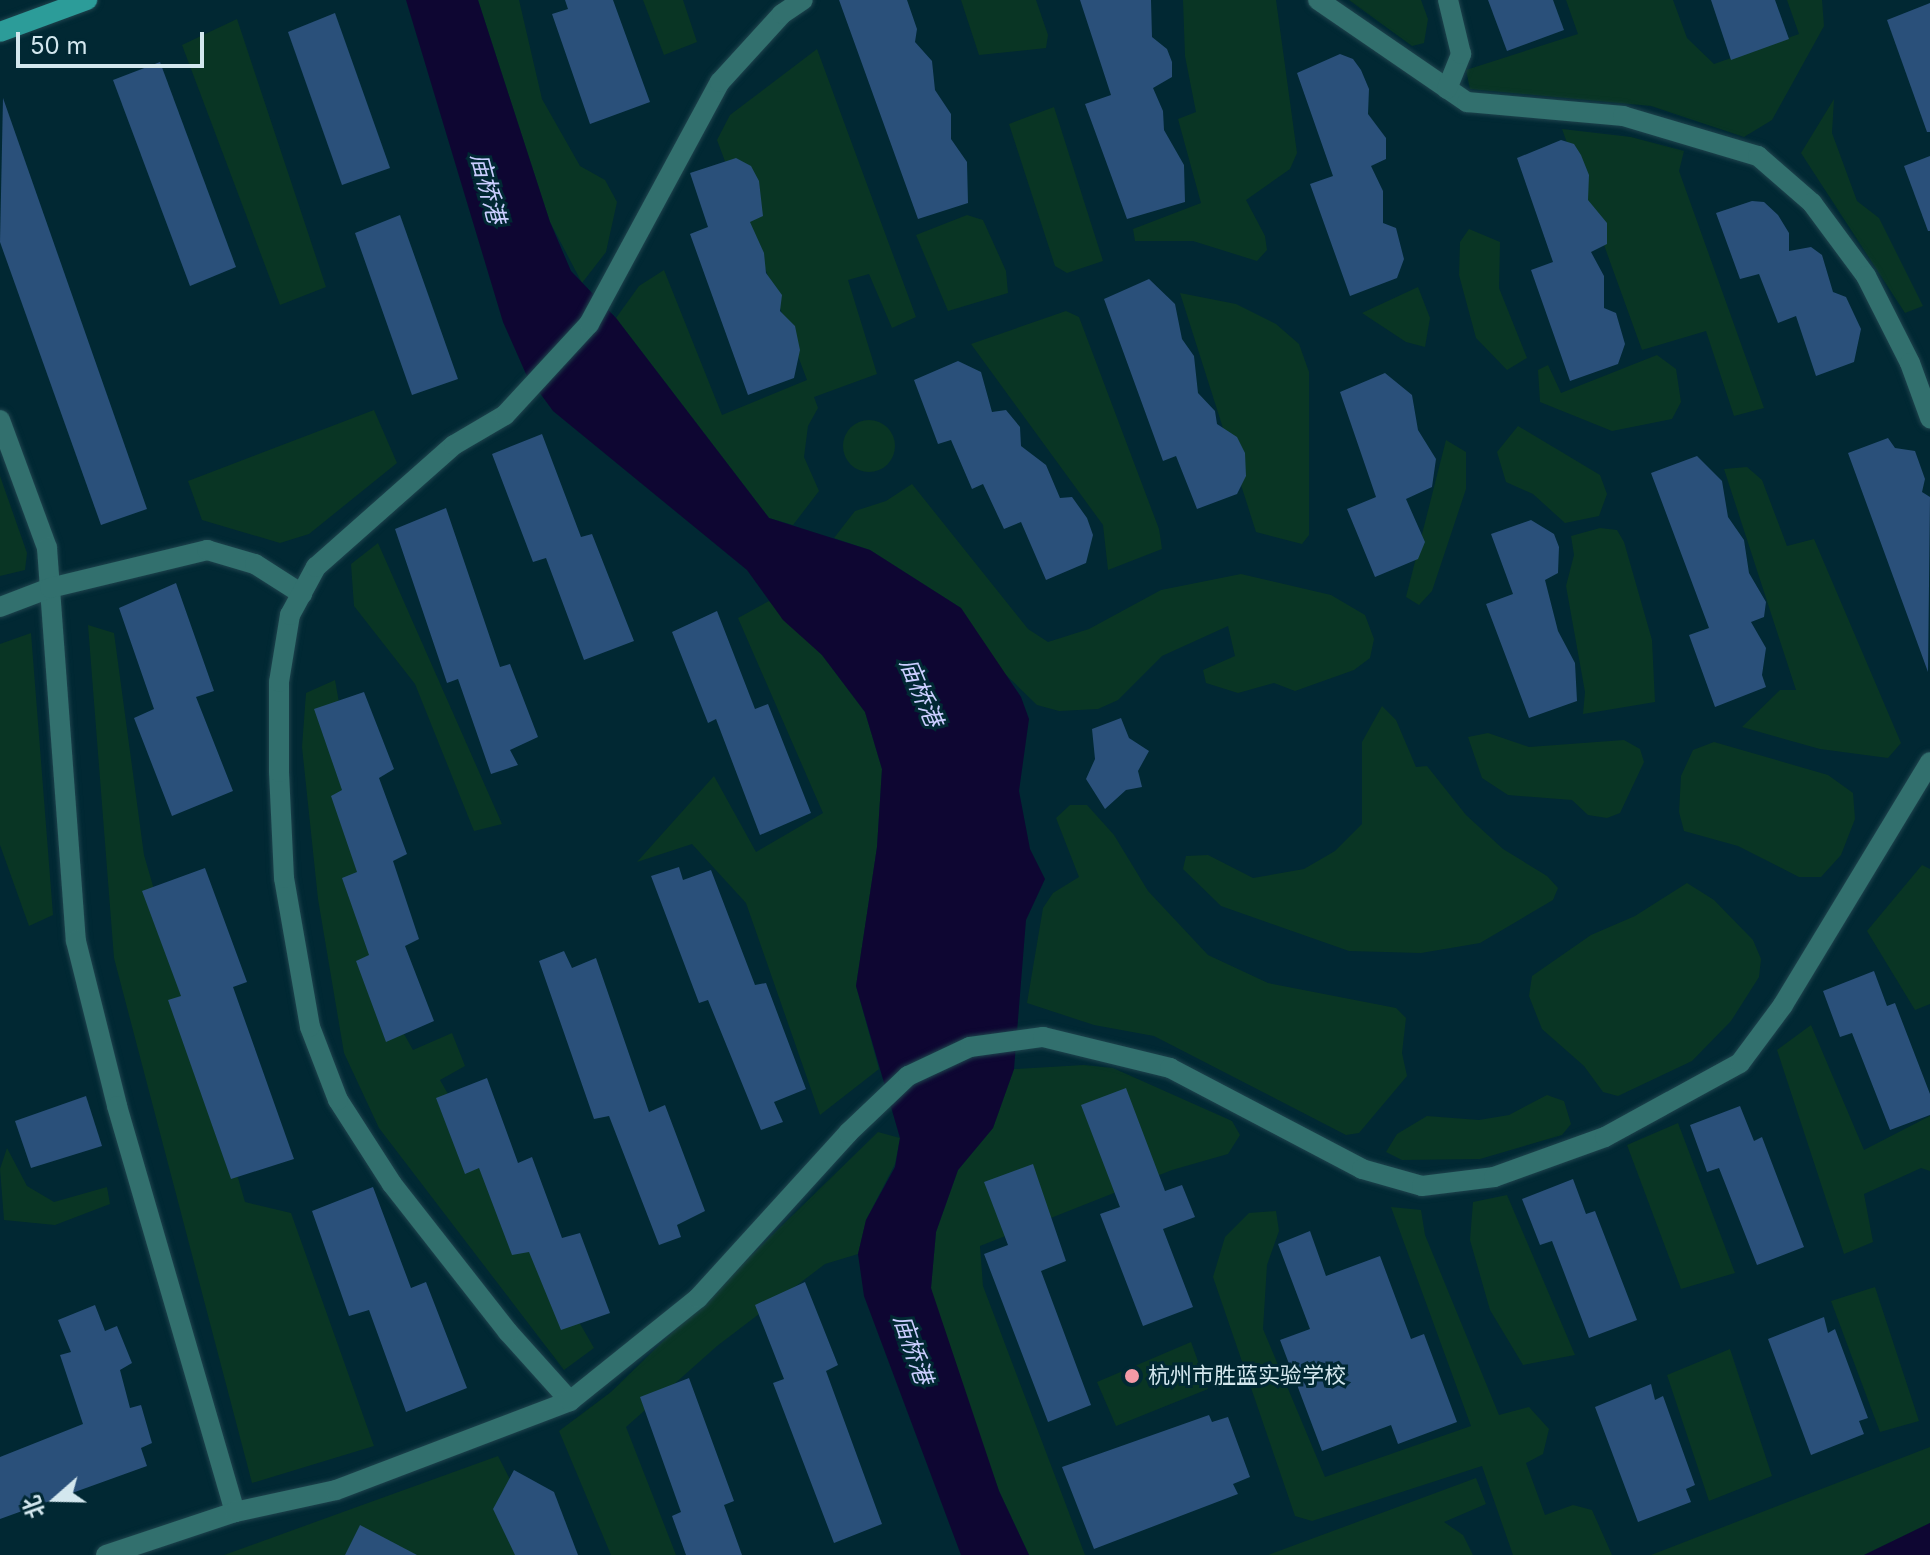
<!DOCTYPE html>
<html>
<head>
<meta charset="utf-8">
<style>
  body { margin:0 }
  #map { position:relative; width:1930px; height:1555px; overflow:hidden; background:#012833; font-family:Inter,"Noto Sans SC",sans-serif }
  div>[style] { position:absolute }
  .green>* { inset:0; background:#093524 }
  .round { border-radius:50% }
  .water>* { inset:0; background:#0e0632 }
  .building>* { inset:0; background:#2a507a }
  .roads { filter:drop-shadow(0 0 2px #1e434d) drop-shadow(0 0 2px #1e434d) }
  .street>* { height:20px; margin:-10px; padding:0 10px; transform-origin:10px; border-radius:10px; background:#32706e }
  .secondary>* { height:20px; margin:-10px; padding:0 10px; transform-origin:10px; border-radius:10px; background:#2c9c99 }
  .dots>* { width:22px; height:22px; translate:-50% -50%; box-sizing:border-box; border:4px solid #012833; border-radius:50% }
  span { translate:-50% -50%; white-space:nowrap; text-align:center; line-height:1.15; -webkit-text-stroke:6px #012833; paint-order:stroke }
  .poi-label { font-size:22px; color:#d3e7ee }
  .left { translate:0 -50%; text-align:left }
  .water-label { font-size:24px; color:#cbceff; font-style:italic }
  .north { position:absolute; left:16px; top:1459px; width:80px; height:80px; -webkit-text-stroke:6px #012833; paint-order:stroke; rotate:250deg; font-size:22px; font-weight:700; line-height:32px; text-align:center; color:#d3e7ee }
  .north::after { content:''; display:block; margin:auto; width:28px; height:36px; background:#d3e7ee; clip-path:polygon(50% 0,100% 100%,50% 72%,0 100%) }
  .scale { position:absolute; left:16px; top:32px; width:188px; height:36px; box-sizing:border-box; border:4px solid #d3e7ee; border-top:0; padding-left:10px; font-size:24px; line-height:28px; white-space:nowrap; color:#d3e7ee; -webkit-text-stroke:6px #012833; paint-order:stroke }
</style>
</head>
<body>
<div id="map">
  <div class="green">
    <div style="clip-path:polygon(478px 0,519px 0,542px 99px,580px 166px,605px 180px,617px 202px,606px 252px,582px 283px,550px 222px)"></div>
    <div style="clip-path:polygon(643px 0,683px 0,697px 42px,664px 55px)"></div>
    <div style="clip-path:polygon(961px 0,1036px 0,1048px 35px,1046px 48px,979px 55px)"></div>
    <div style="clip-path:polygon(1183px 0,1276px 0,1297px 153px,1290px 169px,1246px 200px,1265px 236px,1267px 250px,1257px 261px,1193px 241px,1135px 241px,1133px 229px,1201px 203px,1178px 119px,1196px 112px,1185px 56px)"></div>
    <div style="clip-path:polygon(1349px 0,1421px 0,1428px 19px,1424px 43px,1412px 46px)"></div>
    <div style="clip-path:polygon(1566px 0,1673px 0,1687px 38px,1714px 64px,1799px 34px,1787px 0,1822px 0,1824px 26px,1772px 120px,1744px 137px,1651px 106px,1470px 89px,1466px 70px,1578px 34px)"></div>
    <div style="clip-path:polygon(237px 19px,326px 287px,280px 305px,182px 45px)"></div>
    <div style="clip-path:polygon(817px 49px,916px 317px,892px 328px,869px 274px,848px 280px,877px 374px,814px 397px,818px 408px,808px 426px,804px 457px,819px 491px,793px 525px,769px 518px,616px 318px,639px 286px,664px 270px,722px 415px,807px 380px,717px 140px,730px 115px)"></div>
    <div style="clip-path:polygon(1834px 99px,1832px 133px,1857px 201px,1879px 218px,1923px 306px,1905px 313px,1801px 153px)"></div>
    <div style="clip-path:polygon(1054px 107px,1103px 261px,1067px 273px,1055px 266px,1009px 124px)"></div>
    <div style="clip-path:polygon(1562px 129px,1631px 137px,1684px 151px,1679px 171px,1764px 408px,1734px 416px,1706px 331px,1642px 350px)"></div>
    <div style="clip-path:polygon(967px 215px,983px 220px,1006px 271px,1008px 293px,948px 311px,916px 235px)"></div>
    <div style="clip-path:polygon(1469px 229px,1500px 242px,1499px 288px,1527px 358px,1507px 370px,1476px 338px,1459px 275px,1460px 242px)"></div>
    <div style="clip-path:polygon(1418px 287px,1430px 318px,1425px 347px,1406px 342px,1362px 313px)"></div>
    <div style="clip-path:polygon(1180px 293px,1236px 304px,1276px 324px,1299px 344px,1309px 372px,1309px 535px,1302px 544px,1256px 532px)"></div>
    <div style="clip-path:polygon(1066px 311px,1079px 317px,1159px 529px,1162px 549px,1108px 570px,1103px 525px,971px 344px)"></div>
    <div style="clip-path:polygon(1657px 355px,1676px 369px,1681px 402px,1672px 419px,1612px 431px,1540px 402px,1538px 370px,1548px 365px,1561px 393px)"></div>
    <div style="clip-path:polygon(374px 410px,397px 463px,309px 534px,280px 543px,202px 520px,188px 481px)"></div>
    <div class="round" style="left:843px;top:420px;width:52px;height:52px"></div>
    <div style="clip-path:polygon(1518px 426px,1600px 475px,1607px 494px,1599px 516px,1565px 523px,1533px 494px,1506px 482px,1497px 452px)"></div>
    <div style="clip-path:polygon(1446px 440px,1466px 452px,1466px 489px,1432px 591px,1419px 605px,1406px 597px)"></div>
    <div style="clip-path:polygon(1747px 467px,1762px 480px,1787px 546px,1814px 539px,1901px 743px,1888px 758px,1820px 749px,1742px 727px,1780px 690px,1796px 690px,1724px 469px)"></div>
    <div style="clip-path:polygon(0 476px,27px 553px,25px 570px,0 576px)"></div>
    <div style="clip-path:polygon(912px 484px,1028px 629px,1048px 642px,1089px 629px,1161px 590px,1241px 574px,1331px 595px,1365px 615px,1374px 639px,1370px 658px,1354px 670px,1295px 691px,1274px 683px,1238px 693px,1206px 683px,1203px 670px,1235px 656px,1228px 626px,1162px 656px,1118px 700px,1098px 709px,1059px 711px,1037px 705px,1004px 673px,961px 608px,870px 550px,834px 538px,855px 511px,886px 501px)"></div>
    <div style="clip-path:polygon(1600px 528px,1617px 530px,1624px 542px,1652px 640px,1655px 702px,1583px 714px,1585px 692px,1566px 586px,1574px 555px,1571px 536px)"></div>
    <div style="clip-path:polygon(378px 543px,502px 824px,474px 831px,415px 684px,354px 606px,351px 564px)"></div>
    <div style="clip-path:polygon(769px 601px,822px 655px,865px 712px,882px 769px,877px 847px,856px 986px,879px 1069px,820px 1115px,746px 903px,692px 844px,637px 862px,714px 776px,756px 852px,823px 813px,738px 618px)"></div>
    <div style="clip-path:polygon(88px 625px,114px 633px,144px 855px,245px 1202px,291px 1213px,374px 1446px,252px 1483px,114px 958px)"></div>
    <div style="clip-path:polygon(31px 633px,53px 915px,29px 926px,0 845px,0 644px)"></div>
    <div style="clip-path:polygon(335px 680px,395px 1018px,413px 1050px,452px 1033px,465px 1066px,440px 1080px,594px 1348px,564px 1370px,379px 1128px,344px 1053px,318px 899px,302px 747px,306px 693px)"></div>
    <div style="clip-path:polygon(1382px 706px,1396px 720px,1416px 767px,1427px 766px,1466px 815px,1503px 849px,1547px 876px,1558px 888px,1553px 900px,1480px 943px,1421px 953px,1349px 951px,1221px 906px,1183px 869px,1186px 856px,1208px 855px,1253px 878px,1304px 869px,1335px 851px,1362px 824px,1362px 742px)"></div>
    <div style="clip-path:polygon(1488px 733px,1529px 747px,1624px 740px,1640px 749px,1644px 762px,1620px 813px,1607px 818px,1588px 815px,1572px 800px,1508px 795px,1482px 778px,1468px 737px)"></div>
    <div style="clip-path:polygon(1714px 742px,1828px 775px,1853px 793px,1855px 819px,1841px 855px,1821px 877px,1799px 877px,1738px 846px,1684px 831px,1679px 812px,1681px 776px,1693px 750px)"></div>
    <div style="clip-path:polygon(1070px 805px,1087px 805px,1114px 835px,1148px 891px,1208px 955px,1268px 983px,1396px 1008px,1406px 1018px,1402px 1053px,1407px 1076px,1359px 1133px,1346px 1135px,1154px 1036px,1094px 1025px,1027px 1003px,1043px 908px,1053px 893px,1079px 877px,1056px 818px)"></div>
    <div style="clip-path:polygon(1922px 865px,1930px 869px,1930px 1004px,1915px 1010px,1867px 931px)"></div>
    <div style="clip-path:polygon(1687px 883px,1714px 900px,1753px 940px,1761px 959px,1759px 977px,1731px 1021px,1692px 1061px,1618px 1096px,1603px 1092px,1584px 1066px,1542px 1029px,1529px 996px,1532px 976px,1591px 935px,1635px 916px)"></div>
    <div style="clip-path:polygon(1811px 1025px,1864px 1150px,1930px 1116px,1930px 1171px,1921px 1168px,1864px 1194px,1873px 1242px,1844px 1254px,1777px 1050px)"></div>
    <div style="clip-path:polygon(1084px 1065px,1113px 1068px,1232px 1121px,1240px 1135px,1228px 1154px,1172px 1170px,980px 1246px,983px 1286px,1085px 1555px,1029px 1555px,999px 1491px,938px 1320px,931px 1288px,936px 1232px,958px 1170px,993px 1128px,1014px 1069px)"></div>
    <div style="clip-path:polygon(1547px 1095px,1564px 1101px,1571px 1124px,1562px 1135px,1480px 1159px,1402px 1160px,1386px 1152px,1397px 1134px,1427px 1116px,1479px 1120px,1509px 1115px)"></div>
    <div style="clip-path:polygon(1678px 1123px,1735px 1273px,1681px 1289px,1627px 1145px)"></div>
    <div style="clip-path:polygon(878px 1132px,900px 1138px,895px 1164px,866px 1220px,858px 1254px,825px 1264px,717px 1346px,626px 1427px,676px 1555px,611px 1555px,559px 1431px,611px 1392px)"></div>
    <div style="clip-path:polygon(7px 1148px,27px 1186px,54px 1202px,107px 1187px,110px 1204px,55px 1225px,4px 1220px,0 1169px)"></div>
    <div style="clip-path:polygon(1507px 1195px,1575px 1355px,1523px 1365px,1490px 1310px,1470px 1240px,1473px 1202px)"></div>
    <div style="clip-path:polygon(1391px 1207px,1421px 1210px,1425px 1235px,1499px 1415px,1529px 1407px,1549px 1429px,1543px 1454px,1526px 1463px,1545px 1515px,1573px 1505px,1592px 1510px,1612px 1555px,1513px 1555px,1482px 1466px,1312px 1521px,1295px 1516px,1213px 1277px,1225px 1237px,1249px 1213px,1276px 1211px,1279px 1231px,1267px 1265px,1263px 1329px,1325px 1477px,1471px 1426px)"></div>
    <div style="clip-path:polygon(1875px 1287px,1919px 1421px,1880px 1432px,1831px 1301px)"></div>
    <div style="clip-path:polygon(1191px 1342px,1208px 1389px,1116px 1426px,1097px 1382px)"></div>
    <div style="clip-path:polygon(1730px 1349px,1772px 1476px,1709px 1501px,1667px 1375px)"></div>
    <div style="clip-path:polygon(1930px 1447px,1930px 1523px,1864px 1555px,1651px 1555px)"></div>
    <div style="clip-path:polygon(498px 1456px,523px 1505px,539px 1555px,224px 1555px)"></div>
    <div style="clip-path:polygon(1476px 1478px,1486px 1504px,1444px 1522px,1463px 1535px,1473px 1555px,1268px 1555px)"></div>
  </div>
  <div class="water">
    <div style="clip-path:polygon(406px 0,478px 0,550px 222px,571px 271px,616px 318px,769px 518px,870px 550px,961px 608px,1021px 697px,1029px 719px,1019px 791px,1030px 849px,1045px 879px,1026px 920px,1014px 1069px,993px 1128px,958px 1170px,936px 1232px,931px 1288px,999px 1491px,1029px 1555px,961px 1555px,864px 1296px,858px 1254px,866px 1220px,895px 1167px,900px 1138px,856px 986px,877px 847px,882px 769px,865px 712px,822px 655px,783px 620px,747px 570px,553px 411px,526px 374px,503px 322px)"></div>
    <div style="clip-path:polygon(1930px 1523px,1930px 1555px,1864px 1555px)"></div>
  </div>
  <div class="building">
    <div style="clip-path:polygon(565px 0,613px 0,650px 102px,590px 124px,552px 14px,568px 9px)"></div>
    <div style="clip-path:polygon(839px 0,907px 0,917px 29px,915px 42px,932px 61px,935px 90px,951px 114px,951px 139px,967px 162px,968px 203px,918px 219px)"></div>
    <div style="clip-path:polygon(1080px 0,1151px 0,1152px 37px,1167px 49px,1172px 62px,1172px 77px,1153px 88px,1163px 111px,1164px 130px,1184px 165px,1185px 202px,1127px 219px,1085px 104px,1111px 95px)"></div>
    <div style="clip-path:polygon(1488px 0,1553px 0,1564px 30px,1507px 51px)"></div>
    <div style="clip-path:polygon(1711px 0,1775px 0,1789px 39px,1731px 60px)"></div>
    <div style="clip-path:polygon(1930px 3px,1930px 132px,1927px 132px,1887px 20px)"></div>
    <div style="clip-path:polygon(335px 13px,390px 168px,342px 185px,288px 32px)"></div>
    <div style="clip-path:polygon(1340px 54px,1353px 59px,1361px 70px,1369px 89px,1368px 114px,1386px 138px,1386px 159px,1371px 166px,1383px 191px,1383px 223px,1396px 228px,1404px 259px,1397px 278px,1350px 296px,1310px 184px,1333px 176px,1297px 73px)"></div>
    <div style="clip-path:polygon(160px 62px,236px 267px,190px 286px,113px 80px)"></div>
    <div style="clip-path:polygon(3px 98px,147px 509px,101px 525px,0 242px)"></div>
    <div style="clip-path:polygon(1561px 140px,1574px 144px,1581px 155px,1589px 175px,1588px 200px,1607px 223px,1607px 244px,1591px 252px,1604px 276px,1604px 308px,1616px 313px,1625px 344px,1618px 364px,1570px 381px,1531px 270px,1553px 262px,1517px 158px)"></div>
    <div style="clip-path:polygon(1930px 156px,1930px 231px,1928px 231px,1904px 166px)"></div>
    <div style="clip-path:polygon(736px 158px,751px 166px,759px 181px,763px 216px,750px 222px,764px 253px,766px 273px,782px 295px,780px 311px,795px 326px,800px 350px,794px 378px,748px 395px,690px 234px,708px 227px,690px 173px)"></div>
    <div style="clip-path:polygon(1752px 201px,1764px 202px,1778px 215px,1789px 233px,1789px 251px,1811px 247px,1822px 255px,1833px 292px,1846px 297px,1861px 329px,1854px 362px,1816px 376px,1796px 316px,1778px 323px,1759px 274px,1740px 279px,1716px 213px)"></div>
    <div style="clip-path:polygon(400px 215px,458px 379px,412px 395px,355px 233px)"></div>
    <div style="clip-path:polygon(1149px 279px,1175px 304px,1182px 339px,1194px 356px,1198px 393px,1215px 411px,1217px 424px,1237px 437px,1245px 453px,1246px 476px,1237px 494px,1197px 509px,1176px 456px,1163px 461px,1104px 299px)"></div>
    <div style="clip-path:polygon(958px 361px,981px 372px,992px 412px,1006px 410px,1020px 427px,1021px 446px,1046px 465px,1060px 498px,1072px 497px,1087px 518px,1093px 535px,1086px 563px,1046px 580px,1021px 522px,1004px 529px,983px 484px,972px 489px,951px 440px,938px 444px,914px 380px)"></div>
    <div style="clip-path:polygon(1385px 373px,1412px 395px,1418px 430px,1436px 459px,1432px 487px,1406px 499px,1425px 542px,1418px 559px,1375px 577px,1347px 509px,1376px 497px,1340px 392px)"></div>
    <div style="clip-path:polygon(542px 434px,581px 537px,592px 534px,634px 641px,584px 660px,546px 558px,533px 562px,492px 454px)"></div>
    <div style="clip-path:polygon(1888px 438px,1895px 448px,1915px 451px,1925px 479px,1922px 492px,1930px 497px,1928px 672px,1848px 453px)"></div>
    <div style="clip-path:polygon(1697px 456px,1722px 481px,1728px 517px,1744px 540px,1749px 573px,1766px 602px,1764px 617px,1751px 622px,1766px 648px,1762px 675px,1766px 687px,1715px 707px,1689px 635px,1709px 628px,1651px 473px)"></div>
    <div style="clip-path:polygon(446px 508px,500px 667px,510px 664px,538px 737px,510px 750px,518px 765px,491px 774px,458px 679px,447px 683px,395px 529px)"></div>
    <div style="clip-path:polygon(1531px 520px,1554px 534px,1559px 547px,1558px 573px,1545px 580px,1558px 631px,1575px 663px,1577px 701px,1529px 718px,1486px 604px,1513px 594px,1491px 534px)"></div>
    <div style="clip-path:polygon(176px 583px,214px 691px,196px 697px,233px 791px,172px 816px,134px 718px,154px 709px,119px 608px)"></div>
    <div style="clip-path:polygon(717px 611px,755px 709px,768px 704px,811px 813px,760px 835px,716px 719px,708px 723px,672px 632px)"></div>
    <div style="clip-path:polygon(364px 692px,394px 769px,379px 778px,407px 854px,393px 861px,419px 939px,405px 946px,434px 1021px,386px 1042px,356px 961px,369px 955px,342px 878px,357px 872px,331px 796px,342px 790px,314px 709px)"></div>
    <div style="clip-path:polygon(1121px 718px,1129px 738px,1149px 751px,1138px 771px,1142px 787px,1126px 790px,1105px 809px,1086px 779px,1095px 759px,1092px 729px)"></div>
    <div style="clip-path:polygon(679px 867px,683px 880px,711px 870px,755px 985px,766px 983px,806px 1089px,774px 1102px,783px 1122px,761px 1130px,708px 1000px,699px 1003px,651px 876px)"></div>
    <div style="clip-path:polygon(205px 868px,247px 982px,233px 987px,294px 1159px,231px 1179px,168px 1000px,181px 996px,142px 891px)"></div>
    <div style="clip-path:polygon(564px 951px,572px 968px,596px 958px,649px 1112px,665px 1105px,705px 1211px,677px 1225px,681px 1237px,659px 1245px,609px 1116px,594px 1119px,539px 961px)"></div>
    <div style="clip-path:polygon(1874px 971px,1887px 1006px,1895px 1003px,1930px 1094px,1930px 1115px,1890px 1130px,1852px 1033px,1840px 1037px,1823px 991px)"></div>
    <div style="clip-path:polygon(487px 1078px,518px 1163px,532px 1157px,562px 1238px,580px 1233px,610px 1313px,561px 1330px,529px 1252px,512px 1255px,479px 1168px,465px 1174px,436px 1098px)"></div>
    <div style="clip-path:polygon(1126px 1088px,1165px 1191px,1182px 1185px,1195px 1217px,1163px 1229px,1193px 1307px,1143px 1326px,1100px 1214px,1120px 1207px,1081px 1105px)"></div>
    <div style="clip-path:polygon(86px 1096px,102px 1146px,31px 1168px,15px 1121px)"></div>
    <div style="clip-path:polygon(1740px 1106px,1754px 1141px,1762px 1137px,1804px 1247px,1757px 1265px,1719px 1168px,1707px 1172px,1690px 1125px)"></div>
    <div style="clip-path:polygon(1033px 1164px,1066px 1261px,1041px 1271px,1091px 1405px,1048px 1422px,984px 1254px,1008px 1245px,984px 1182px)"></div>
    <div style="clip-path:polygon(1573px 1179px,1586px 1214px,1595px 1211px,1637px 1320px,1589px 1338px,1552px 1241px,1540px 1245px,1522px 1199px)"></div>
    <div style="clip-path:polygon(373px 1187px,411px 1288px,426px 1282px,467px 1388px,406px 1412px,369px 1310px,349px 1316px,312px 1211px)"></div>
    <div style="clip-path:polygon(1310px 1231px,1326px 1276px,1380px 1256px,1411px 1339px,1424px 1334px,1457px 1422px,1398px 1444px,1391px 1425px,1322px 1451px,1280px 1340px,1310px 1329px,1278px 1244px)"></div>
    <div style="clip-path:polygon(805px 1282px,838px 1365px,826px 1371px,882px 1524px,834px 1543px,773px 1383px,784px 1379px,755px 1305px)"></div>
    <div style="clip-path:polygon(95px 1305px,105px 1331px,117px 1326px,132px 1363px,120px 1370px,130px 1408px,141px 1405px,152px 1443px,141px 1448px,147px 1466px,0 1519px,0 1457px,83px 1424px,60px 1355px,71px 1352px,58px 1320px)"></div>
    <div style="clip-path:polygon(1824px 1317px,1828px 1333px,1835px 1329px,1868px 1418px,1859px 1421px,1864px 1434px,1811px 1455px,1768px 1339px)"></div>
    <div style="clip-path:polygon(689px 1378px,734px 1501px,724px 1505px,742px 1555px,686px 1555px,672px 1516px,681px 1512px,640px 1397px)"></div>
    <div style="clip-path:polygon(1651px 1384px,1655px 1400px,1663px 1396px,1695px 1485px,1686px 1489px,1691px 1502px,1638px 1522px,1595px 1407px)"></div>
    <div style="clip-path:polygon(1209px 1415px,1212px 1422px,1228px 1417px,1250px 1477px,1233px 1484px,1238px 1494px,1094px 1549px,1062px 1467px)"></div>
    <div style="clip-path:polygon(514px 1470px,554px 1492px,578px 1555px,515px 1555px,493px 1509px)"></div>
    <div style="clip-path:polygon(360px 1525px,417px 1555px,345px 1555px)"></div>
  </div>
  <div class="roads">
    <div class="street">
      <div style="left:1318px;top:0;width:181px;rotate:34.4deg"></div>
      <div style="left:1467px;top:102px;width:157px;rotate:5.1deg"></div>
      <div style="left:1623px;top:116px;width:141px;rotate:16.5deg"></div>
      <div style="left:1758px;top:156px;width:72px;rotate:41deg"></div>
      <div style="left:1812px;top:203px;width:91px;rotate:53.5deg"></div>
      <div style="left:1866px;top:276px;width:97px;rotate:63.2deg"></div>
      <div style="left:1910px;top:363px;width:59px;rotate:70deg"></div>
      <div style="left:1447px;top:89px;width:38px;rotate:-68deg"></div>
      <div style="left:1461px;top:54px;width:56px;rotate:-103.5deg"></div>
      <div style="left:0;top:420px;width:136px;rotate:69.8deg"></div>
      <div style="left:47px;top:548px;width:394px;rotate:85.8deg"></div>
      <div style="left:76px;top:941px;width:170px;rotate:76deg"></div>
      <div style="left:117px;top:1106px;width:423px;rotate:73.8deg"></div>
      <div style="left:0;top:607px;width:53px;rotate:-20.8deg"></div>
      <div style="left:50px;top:588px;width:162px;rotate:-13.6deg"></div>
      <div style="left:207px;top:550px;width:50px;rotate:16.3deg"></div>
      <div style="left:255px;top:564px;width:56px;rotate:32.6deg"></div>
      <div style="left:570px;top:1401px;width:93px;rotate:-131.9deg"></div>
      <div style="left:508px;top:1332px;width:188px;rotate:-128.1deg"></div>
      <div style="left:392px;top:1184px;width:100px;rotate:-122.7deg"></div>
      <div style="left:338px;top:1100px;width:78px;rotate:-111deg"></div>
      <div style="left:310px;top:1027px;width:151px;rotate:-99.9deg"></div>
      <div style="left:284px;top:878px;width:106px;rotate:-92.7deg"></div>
      <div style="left:279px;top:772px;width:90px;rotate:-90deg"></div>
      <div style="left:279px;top:682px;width:68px;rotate:-80.7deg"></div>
      <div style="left:290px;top:615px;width:55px;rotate:-61.6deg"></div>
      <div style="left:316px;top:567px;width:184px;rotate:-41.5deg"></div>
      <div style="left:454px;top:445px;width:59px;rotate:-30.5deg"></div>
      <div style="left:505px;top:415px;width:124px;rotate:-47.3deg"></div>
      <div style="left:589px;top:324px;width:275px;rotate:-61.6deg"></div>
      <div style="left:720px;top:82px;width:92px;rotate:-47.6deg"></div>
      <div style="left:782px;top:14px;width:25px;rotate:-34deg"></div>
      <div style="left:106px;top:1555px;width:136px;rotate:-18.4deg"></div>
      <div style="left:235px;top:1512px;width:103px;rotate:-12.3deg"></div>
      <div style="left:336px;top:1490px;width:250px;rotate:-20.8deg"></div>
      <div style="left:570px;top:1401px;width:164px;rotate:-38.8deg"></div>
      <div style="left:698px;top:1298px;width:223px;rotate:-47.7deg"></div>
      <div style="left:848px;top:1133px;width:83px;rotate:-43.5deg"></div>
      <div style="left:908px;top:1076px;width:68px;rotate:-25.1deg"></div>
      <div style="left:970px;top:1047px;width:74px;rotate:-7.8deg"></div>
      <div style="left:1043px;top:1037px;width:131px;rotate:13.7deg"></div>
      <div style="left:1170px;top:1068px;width:217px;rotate:27.7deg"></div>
      <div style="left:1362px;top:1169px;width:62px;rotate:15.8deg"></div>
      <div style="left:1422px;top:1186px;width:73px;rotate:-7.1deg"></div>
      <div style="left:1494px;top:1177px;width:118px;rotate:-19.8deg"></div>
      <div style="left:1605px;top:1137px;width:154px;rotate:-28.7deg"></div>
      <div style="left:1740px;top:1063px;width:72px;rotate:-53.4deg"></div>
      <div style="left:1783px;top:1005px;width:284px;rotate:-58.8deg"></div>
    </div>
    <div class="secondary">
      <div style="left:0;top:32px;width:93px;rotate:-20.2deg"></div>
    </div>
  </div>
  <div class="dots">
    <div style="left:1132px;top:1376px;background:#f49aa6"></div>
  </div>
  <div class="poi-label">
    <span class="left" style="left:1148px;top:1376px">杭州市胜蓝实验学校</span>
  </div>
  <div class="water-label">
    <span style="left:488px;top:188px;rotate:75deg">庙桥港</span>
    <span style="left:921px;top:692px;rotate:67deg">庙桥港</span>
    <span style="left:913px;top:1349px;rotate:71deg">庙桥港</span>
  </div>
  <div class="north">北</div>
  <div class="scale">50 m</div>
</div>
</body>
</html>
